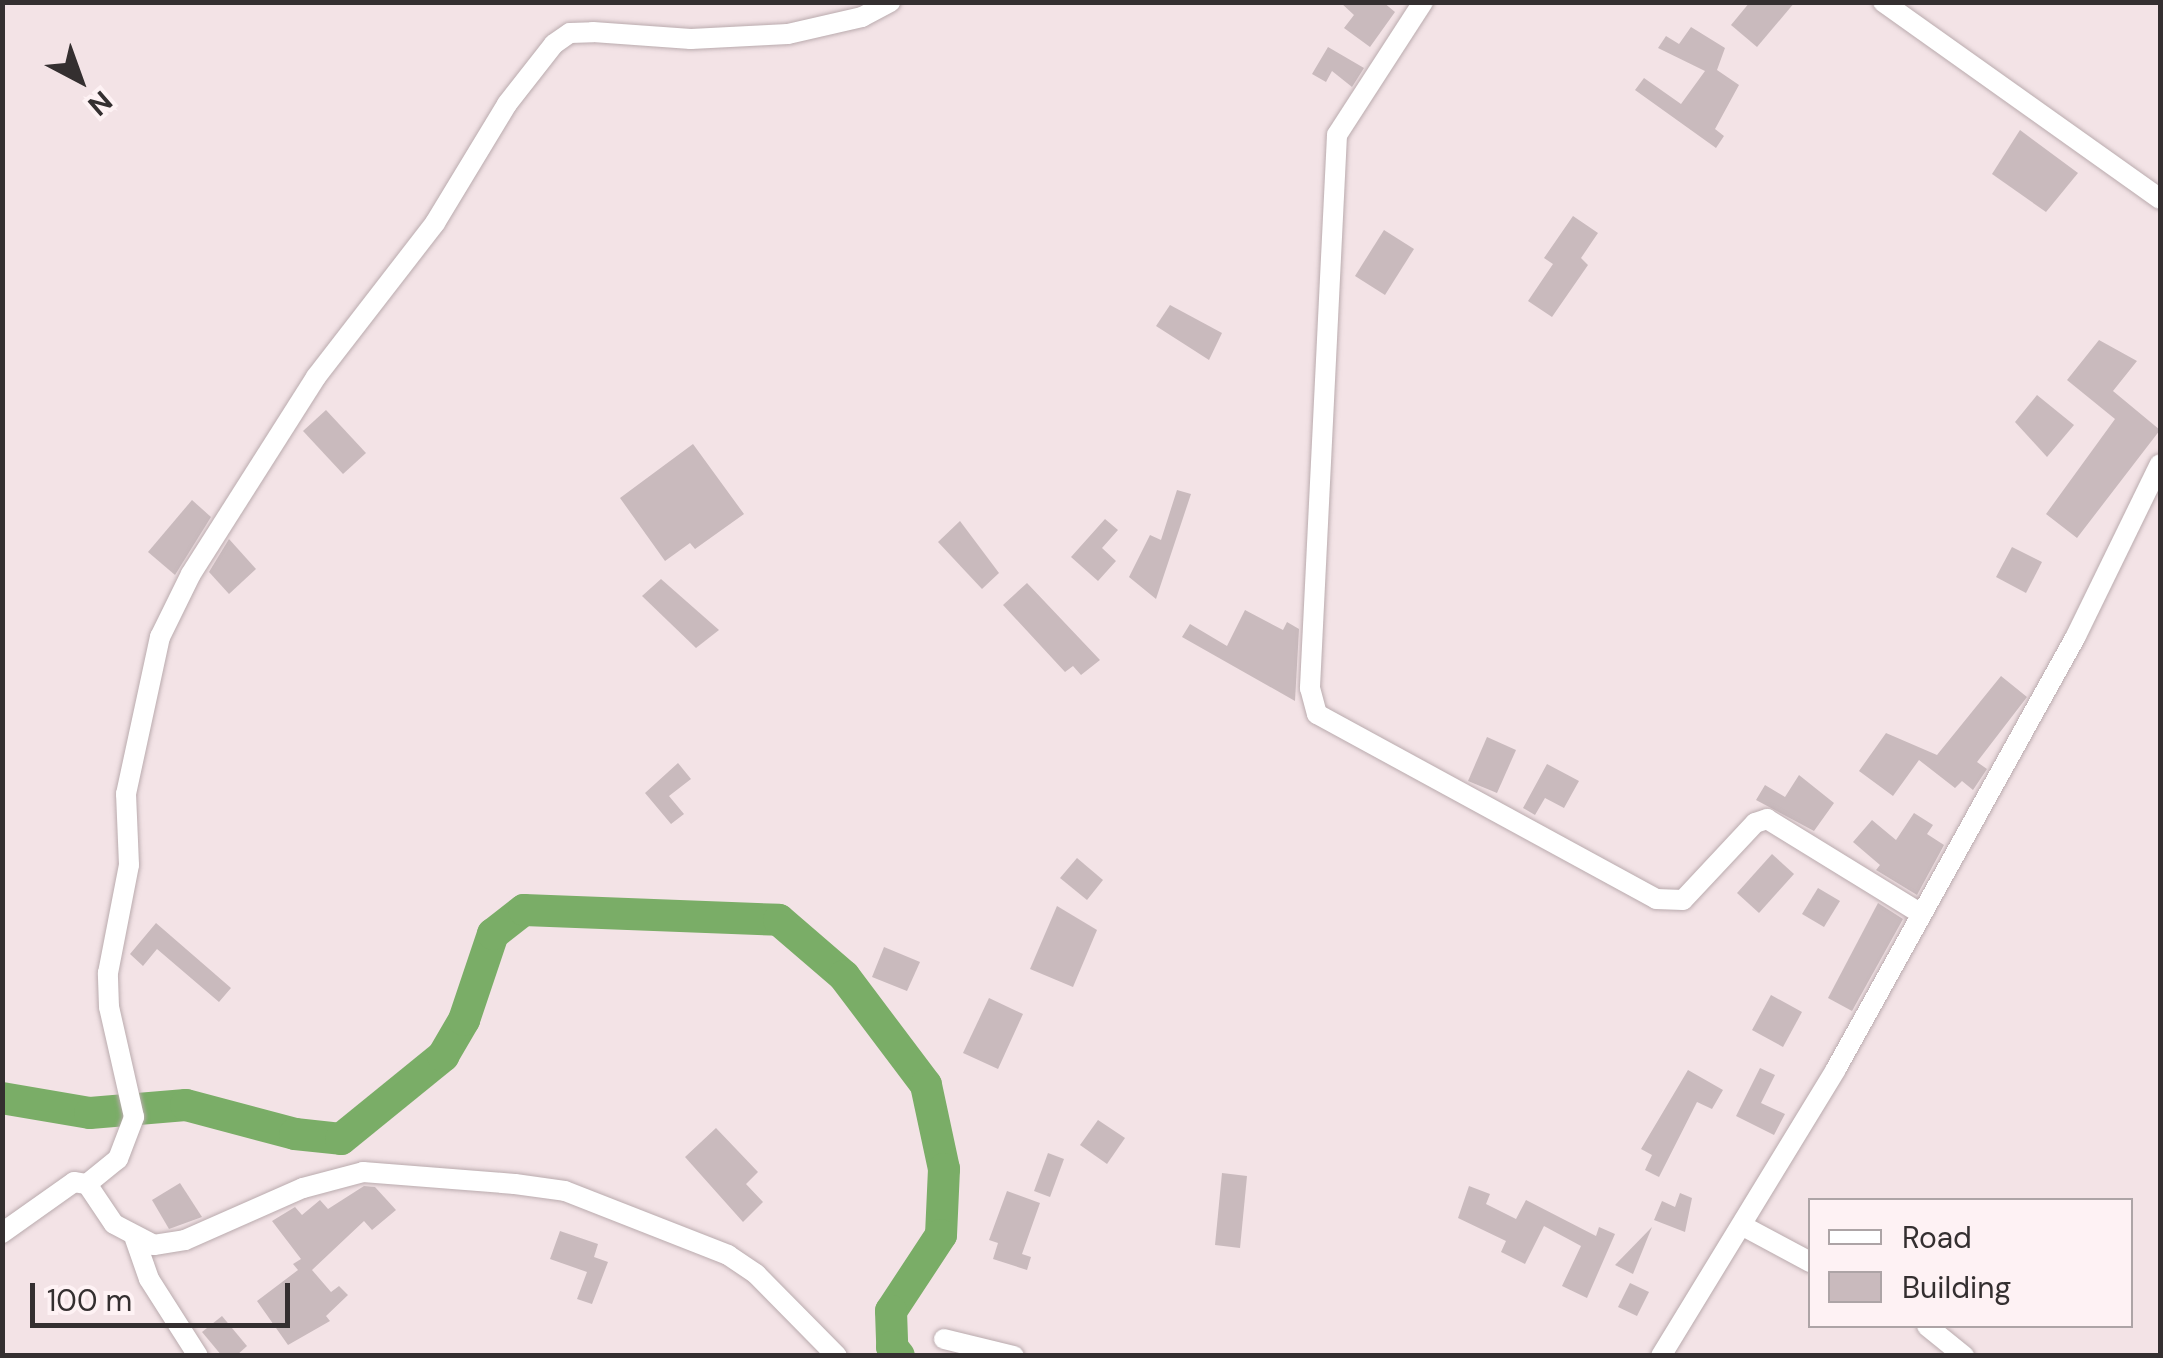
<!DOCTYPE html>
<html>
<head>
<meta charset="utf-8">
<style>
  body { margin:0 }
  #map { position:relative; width:2163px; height:1358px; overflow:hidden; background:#f3e3e6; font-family:"DM Sans",sans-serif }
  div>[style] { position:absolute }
  .river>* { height:32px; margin:-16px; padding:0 16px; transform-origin:16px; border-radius:16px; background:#7aad67 }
  .building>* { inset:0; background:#c9babd }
  .roads { filter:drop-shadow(0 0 2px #baabae) drop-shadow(0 0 2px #baabae) }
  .street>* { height:20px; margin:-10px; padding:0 10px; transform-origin:10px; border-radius:10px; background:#fff }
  span { translate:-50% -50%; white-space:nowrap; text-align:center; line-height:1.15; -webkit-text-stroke:8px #fef2f4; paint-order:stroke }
  .frame { position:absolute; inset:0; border:5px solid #342f30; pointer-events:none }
  .legend { position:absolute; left:1808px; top:1198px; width:325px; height:130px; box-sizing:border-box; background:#fef2f4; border:2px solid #ada4a6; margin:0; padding:12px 18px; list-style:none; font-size:30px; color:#342f30 }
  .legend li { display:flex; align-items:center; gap:20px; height:50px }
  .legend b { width:50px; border:2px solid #ada4a6 }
  .north { position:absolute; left:30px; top:30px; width:100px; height:100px; -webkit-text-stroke:8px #fef2f4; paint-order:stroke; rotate:139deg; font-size:28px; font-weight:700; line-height:40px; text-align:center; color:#342f30 }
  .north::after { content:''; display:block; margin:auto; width:35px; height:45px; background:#342f30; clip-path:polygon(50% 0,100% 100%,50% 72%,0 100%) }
  .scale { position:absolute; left:30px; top:1283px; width:260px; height:45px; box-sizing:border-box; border:5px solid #342f30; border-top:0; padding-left:12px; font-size:30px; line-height:35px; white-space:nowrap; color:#342f30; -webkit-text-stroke:8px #fef2f4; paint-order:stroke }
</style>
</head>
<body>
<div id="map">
  <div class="river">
    <div style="left:2px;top:1098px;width:89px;rotate:9.7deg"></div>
    <div style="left:90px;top:1113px;width:96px;rotate:-4.8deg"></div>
    <div style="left:186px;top:1105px;width:113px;rotate:14.9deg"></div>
    <div style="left:295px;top:1134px;width:46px;rotate:6.2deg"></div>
    <div style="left:341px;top:1139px;width:132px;rotate:-39.1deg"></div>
    <div style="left:443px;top:1056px;width:42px;rotate:-59.7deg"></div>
    <div style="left:464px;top:1020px;width:91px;rotate:-71.4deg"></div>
    <div style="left:493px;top:934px;width:39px;rotate:-38deg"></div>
    <div style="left:524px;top:910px;width:255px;rotate:2.2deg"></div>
    <div style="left:779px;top:920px;width:86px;rotate:40.7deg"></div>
    <div style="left:844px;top:976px;width:136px;rotate:53deg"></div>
    <div style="left:926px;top:1085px;width:86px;rotate:77.9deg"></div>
    <div style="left:944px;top:1169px;width:66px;rotate:92.6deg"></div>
    <div style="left:941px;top:1235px;width:91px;rotate:123.3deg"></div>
    <div style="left:891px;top:1311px;width:36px;rotate:88deg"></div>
    <div style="left:892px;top:1347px;width:11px;rotate:52deg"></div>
  </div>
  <div class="building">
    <div style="clip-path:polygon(1340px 2px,1383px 2px,1395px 12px,1370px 47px,1344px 28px,1354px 15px)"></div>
    <div style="clip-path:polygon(1750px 2px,1795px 2px,1757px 47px,1731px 25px)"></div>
    <div style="clip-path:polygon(1691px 27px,1725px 48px,1717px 70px,1739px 85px,1715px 129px,1724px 136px,1716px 148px,1635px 90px,1644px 78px,1681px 104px,1705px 71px,1658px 48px,1666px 36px,1679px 44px)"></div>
    <div style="clip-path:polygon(1328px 47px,1364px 68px,1352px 87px,1332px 71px,1326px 82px,1312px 74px)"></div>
    <div style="clip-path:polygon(2020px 130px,2078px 173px,2046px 212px,1992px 174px)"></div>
    <div style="clip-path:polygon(1573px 216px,1598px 233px,1581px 258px,1588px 265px,1552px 317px,1528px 301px,1553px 264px,1544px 258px)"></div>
    <div style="clip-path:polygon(1384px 230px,1414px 249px,1385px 295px,1355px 276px)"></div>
    <div style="clip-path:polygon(1170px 305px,1222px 333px,1209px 360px,1156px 326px)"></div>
    <div style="clip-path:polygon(2099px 340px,2137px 361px,2113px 391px,2160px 430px,2077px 538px,2046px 514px,2115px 419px,2067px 380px)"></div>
    <div style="clip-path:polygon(2037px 395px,2074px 425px,2047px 457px,2015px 422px)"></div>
    <div style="clip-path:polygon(326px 410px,366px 453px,343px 474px,303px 431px)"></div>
    <div style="clip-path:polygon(693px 444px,744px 514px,695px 549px,690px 543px,665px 561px,620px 498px)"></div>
    <div style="clip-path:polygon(1177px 490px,1191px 494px,1156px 599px,1129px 577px,1150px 535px,1161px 540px)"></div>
    <div style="clip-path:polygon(192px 500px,211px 517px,175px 575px,148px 552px)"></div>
    <div style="clip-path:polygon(1105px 519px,1118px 530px,1102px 548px,1116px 561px,1098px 581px,1071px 557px)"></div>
    <div style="clip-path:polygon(960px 521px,999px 573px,982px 589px,938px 542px)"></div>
    <div style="clip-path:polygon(229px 539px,256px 569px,229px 594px,209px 572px)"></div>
    <div style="clip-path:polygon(2012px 547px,2042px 562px,2026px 593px,1996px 577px)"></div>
    <div style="clip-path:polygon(661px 579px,719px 630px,696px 648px,642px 596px)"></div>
    <div style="clip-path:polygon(1027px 583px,1100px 660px,1081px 675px,1073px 666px,1065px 672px,1003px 605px)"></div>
    <div style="clip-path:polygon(1245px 610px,1283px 630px,1287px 622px,1299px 629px,1295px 701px,1182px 637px,1190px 624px,1227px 646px)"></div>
    <div style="clip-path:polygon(2001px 676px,2027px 697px,1977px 762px,1987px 769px,1973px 790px,1962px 781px,1955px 788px,1919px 760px,1893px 796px,1859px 771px,1886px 733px,1937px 755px)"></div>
    <div style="clip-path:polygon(1487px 737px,1516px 750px,1497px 793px,1468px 781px)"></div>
    <div style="clip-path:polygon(678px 763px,691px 779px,669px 796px,684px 814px,671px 824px,645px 793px)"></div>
    <div style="clip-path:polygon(1547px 764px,1579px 781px,1564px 808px,1545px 798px,1535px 815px,1523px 808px)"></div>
    <div style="clip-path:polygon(1799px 775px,1834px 803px,1814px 831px,1756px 800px,1765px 785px,1785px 797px)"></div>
    <div style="clip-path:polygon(1914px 813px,1933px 825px,1927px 834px,1944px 845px,1917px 895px,1876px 870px,1880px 865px,1853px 842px,1872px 820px,1896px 840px)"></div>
    <div style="clip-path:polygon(1772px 854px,1794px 874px,1759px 913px,1737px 893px)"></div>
    <div style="clip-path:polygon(1077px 858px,1103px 880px,1087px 900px,1060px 878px)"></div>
    <div style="clip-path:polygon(1818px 888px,1840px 901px,1824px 927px,1802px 914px)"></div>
    <div style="clip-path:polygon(1878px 903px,1903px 919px,1852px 1011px,1828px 998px)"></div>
    <div style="clip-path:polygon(1057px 906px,1097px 930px,1073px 987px,1030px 969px)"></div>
    <div style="clip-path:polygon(156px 923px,231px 988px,219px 1002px,157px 949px,143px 966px,130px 954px)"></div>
    <div style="clip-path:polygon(884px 947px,920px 962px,907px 991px,872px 977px)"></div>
    <div style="clip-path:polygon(1771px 995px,1802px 1012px,1783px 1047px,1752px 1030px)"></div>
    <div style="clip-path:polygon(989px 998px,1023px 1014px,998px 1069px,963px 1053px)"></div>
    <div style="clip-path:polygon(1760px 1068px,1775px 1075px,1761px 1103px,1785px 1114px,1774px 1135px,1736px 1116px)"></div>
    <div style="clip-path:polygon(1688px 1070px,1723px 1090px,1712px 1109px,1697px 1102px,1659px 1177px,1645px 1170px,1652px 1155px,1641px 1149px)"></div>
    <div style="clip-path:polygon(1098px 1120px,1125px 1138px,1107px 1164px,1080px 1145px)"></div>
    <div style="clip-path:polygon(716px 1128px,758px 1172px,746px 1184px,763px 1202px,743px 1222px,685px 1157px)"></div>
    <div style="clip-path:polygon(1048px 1153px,1064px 1159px,1050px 1197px,1034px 1191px)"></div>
    <div style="clip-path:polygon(1222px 1173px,1247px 1176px,1240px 1248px,1215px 1245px)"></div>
    <div style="clip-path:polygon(180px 1183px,202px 1217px,169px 1229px,152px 1200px)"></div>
    <div style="clip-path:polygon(364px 1186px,375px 1187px,396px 1210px,372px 1230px,364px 1221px,312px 1270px,331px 1292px,339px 1286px,348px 1295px,326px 1316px,330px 1321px,288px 1345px,257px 1301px,298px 1270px,293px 1264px,301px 1259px,272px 1221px,295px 1207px,302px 1215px,320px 1200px,328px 1209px)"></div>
    <div style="clip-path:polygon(1469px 1186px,1490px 1194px,1486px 1204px,1516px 1219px,1526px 1200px,1596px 1236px,1599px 1227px,1615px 1234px,1587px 1298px,1562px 1286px,1581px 1246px,1544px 1226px,1525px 1264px,1501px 1252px,1506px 1241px,1458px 1218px)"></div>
    <div style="clip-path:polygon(1007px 1191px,1040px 1203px,1022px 1254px,1031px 1257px,1027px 1270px,993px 1259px,998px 1243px,989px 1240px)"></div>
    <div style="clip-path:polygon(1680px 1193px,1692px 1198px,1685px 1232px,1654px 1220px,1662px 1201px,1675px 1207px)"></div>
    <div style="clip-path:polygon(1652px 1227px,1633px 1274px,1615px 1265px)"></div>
    <div style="clip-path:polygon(560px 1231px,598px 1244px,594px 1257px,608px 1262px,592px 1304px,577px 1299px,587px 1272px,550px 1259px)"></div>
    <div style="clip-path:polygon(1630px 1283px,1649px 1292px,1637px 1316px,1618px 1307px)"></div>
    <div style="clip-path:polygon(222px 1316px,247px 1346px,236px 1356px,222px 1356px,202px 1332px)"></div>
  </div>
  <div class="roads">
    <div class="street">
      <div style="left:1423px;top:2px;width:158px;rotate:122.9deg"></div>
      <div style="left:1337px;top:135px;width:554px;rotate:92.8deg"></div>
      <div style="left:1310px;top:688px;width:27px;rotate:75deg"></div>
      <div style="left:1317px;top:714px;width:386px;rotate:28.6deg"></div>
      <div style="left:1656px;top:899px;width:27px;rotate:2deg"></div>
      <div style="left:1683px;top:900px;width:105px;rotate:-46.9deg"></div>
      <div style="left:1755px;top:823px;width:13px;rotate:-18deg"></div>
      <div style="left:1767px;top:819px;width:180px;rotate:31.6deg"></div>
      <div style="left:1883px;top:2px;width:340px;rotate:35.4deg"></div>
      <div style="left:87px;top:1184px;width:40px;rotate:-39deg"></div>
      <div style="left:118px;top:1159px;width:45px;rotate:-69.1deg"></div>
      <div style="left:134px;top:1117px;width:113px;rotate:-102.8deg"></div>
      <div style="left:109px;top:1007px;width:34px;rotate:-92deg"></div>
      <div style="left:108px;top:973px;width:110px;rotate:-79deg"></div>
      <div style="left:129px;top:865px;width:71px;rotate:-92.4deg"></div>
      <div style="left:126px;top:794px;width:161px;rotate:-77.8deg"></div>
      <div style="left:160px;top:637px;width:70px;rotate:-63.8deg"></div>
      <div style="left:191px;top:574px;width:233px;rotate:-57.6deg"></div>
      <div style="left:316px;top:377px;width:195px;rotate:-52.3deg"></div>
      <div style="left:435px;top:223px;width:139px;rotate:-58.8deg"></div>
      <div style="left:507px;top:104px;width:76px;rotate:-51.9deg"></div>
      <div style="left:554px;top:44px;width:19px;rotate:-35deg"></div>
      <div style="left:570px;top:33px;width:23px;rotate:-2deg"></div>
      <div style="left:593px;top:32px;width:98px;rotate:4.1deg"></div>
      <div style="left:691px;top:39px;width:97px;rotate:-3deg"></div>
      <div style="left:788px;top:34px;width:76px;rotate:-12.9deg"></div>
      <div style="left:862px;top:17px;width:32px;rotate:-28deg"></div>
      <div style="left:1743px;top:1226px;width:76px;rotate:28.2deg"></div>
      <div style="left:2px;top:1233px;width:88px;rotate:-35.3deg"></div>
      <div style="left:74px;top:1182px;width:13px;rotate:9deg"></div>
      <div style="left:87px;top:1184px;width:48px;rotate:56deg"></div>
      <div style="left:114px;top:1224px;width:45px;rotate:27.7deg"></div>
      <div style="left:154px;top:1245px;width:31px;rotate:-9deg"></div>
      <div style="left:185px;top:1240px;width:129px;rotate:-23.8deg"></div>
      <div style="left:303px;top:1188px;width:62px;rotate:-14.9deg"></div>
      <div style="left:363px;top:1172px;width:152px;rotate:4.5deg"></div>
      <div style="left:515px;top:1184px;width:50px;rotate:8deg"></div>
      <div style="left:565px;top:1191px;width:175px;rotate:21.4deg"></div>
      <div style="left:728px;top:1255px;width:34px;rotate:34deg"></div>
      <div style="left:756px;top:1274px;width:115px;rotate:45.4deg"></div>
      <div style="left:135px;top:1239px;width:42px;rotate:70.7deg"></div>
      <div style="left:149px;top:1279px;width:91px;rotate:57.5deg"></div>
      <div style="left:1927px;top:1326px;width:48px;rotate:39deg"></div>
      <div style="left:944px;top:1339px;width:72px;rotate:13.7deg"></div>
      <div style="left:1661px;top:1356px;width:336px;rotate:-58.6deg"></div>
      <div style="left:1836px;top:1069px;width:495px;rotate:-61deg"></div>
      <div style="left:2076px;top:636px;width:191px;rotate:-64deg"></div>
    </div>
  </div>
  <div class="frame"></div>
  <ul class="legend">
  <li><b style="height:12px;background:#fff"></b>Road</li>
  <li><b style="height:28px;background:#c9babd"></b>Building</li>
  </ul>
  <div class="north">N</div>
  <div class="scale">100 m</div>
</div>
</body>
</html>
